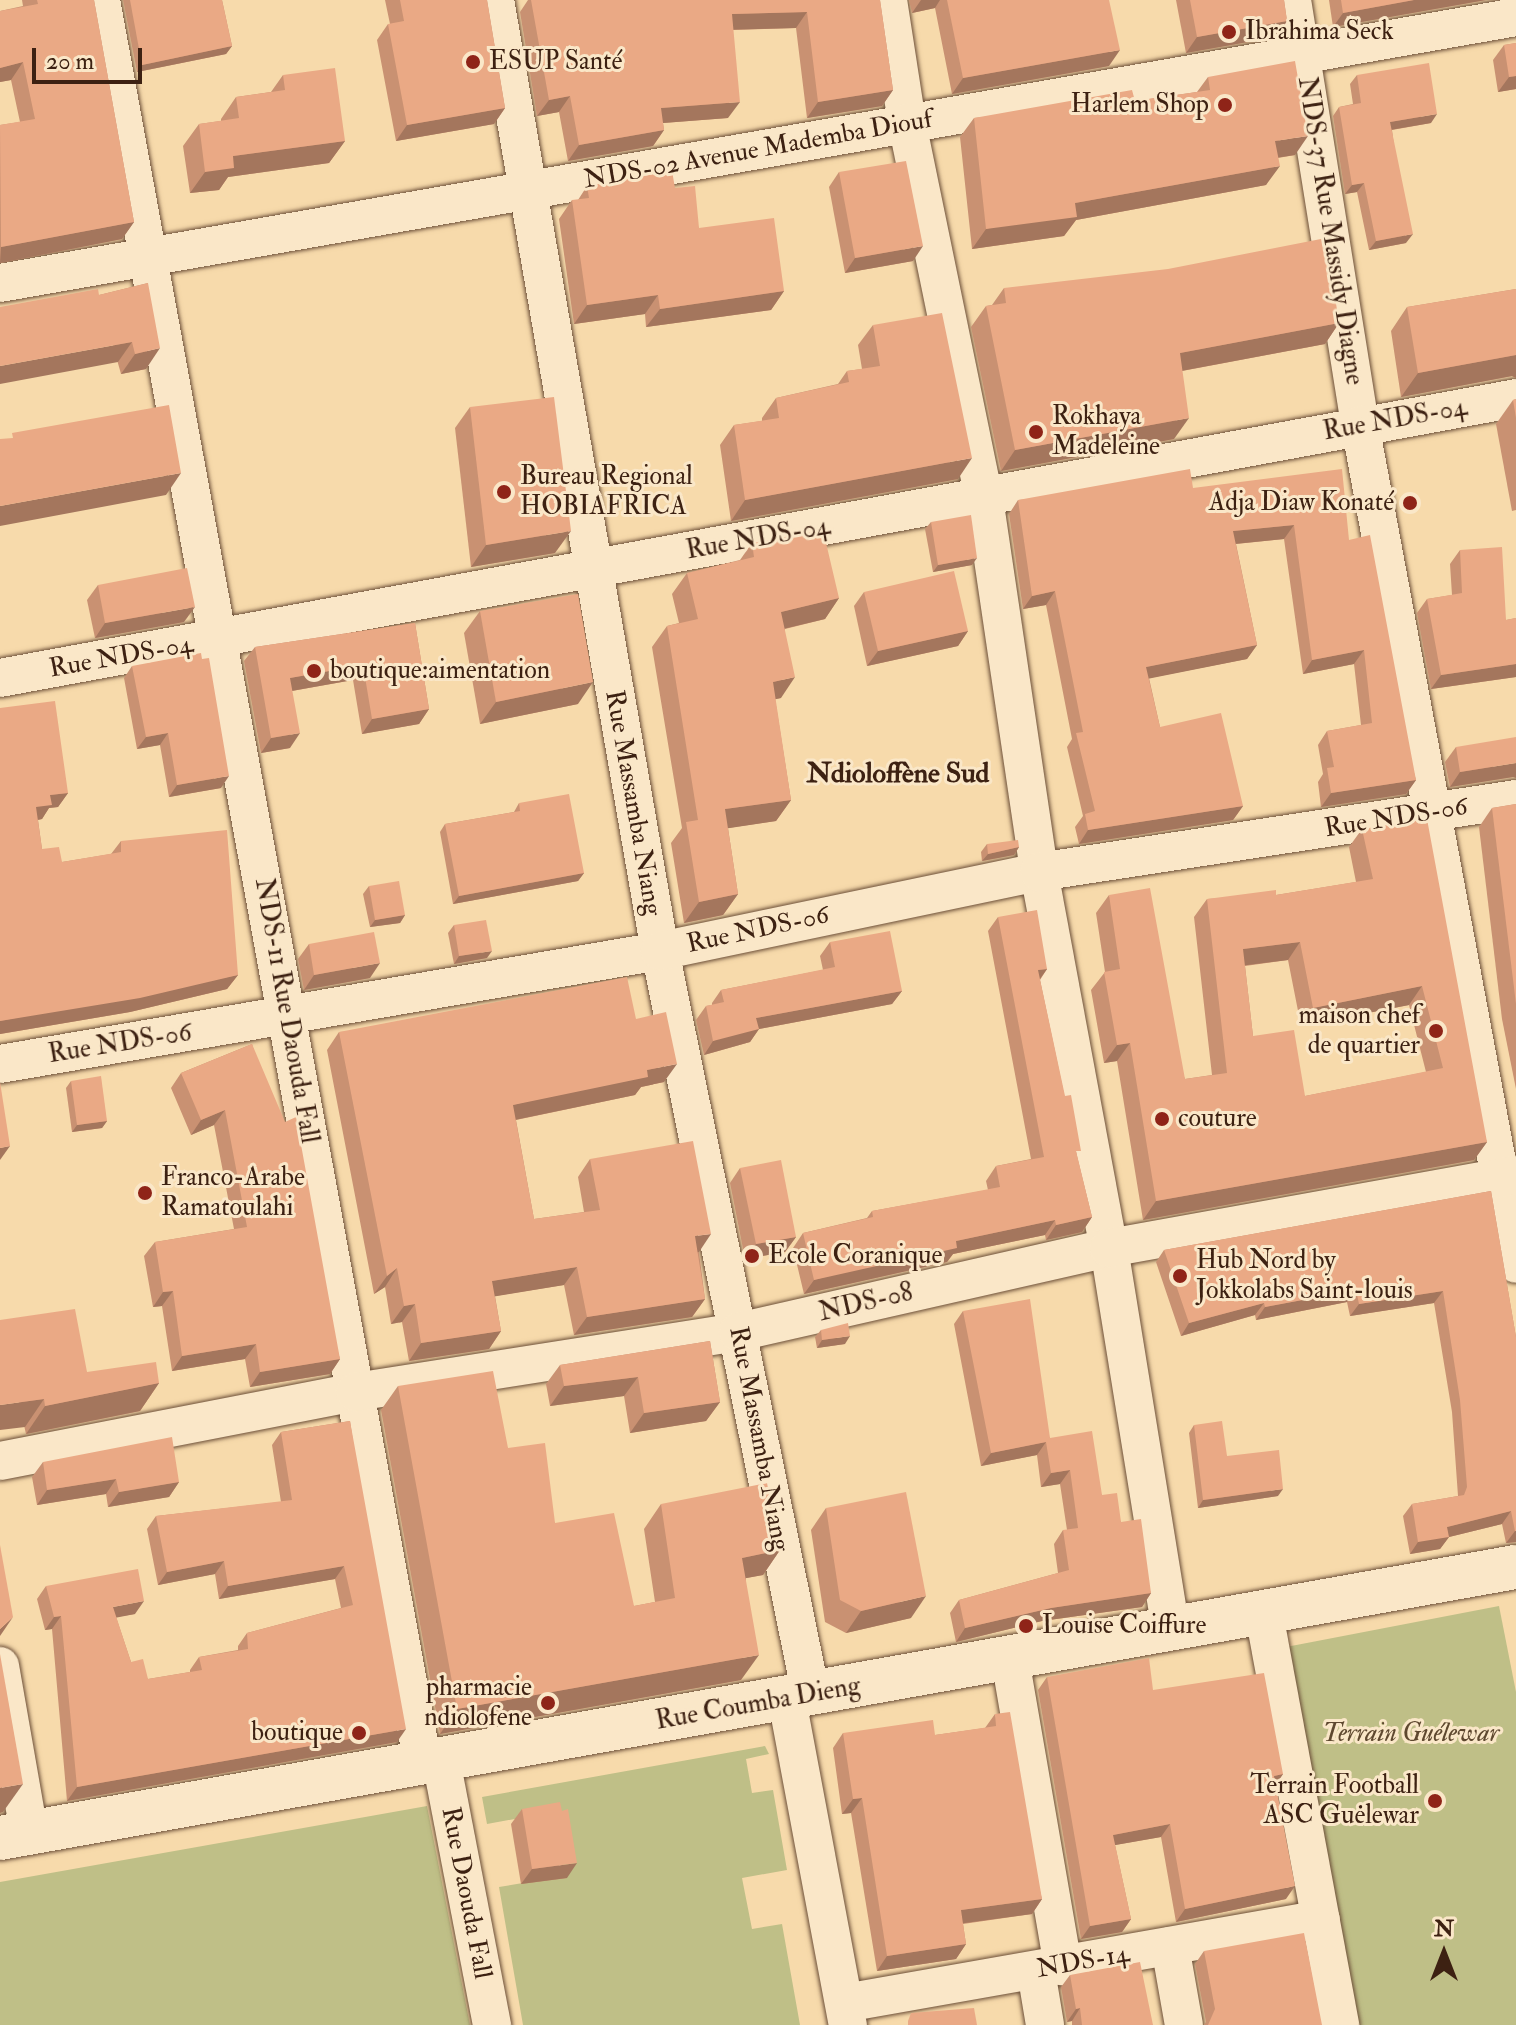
<!DOCTYPE html>
<html>
<head>
<meta charset="utf-8">
<style>
  body { margin:0 }
  #map { position:relative; width:1516px; height:2025px; overflow:hidden; background:#f7daab; font-family:"IM FELL Double Pica",serif }
  div>[style] { position:absolute }
  .green>* { inset:0; background:#bfbf87 }
  .roads { filter:drop-shadow(0 0 2px #6c4f38) drop-shadow(0 0 2px #6c4f38) }
  .minor>* { height:38px; margin:-19px; padding:0 19px; transform-origin:19px; border-radius:19px; background:#fae7c8 }
  .tertiary>* { height:44px; margin:-22px; padding:0 22px; transform-origin:22px; border-radius:22px; background:#fae7c8 }
  .wall>* { inset:0; background:#c99172 }
  .shaded-wall>* { inset:0; background:#a4765d }
  .building>* { inset:0; background:#eaa985 }
  .dots>* { width:22px; height:22px; translate:-50% -50%; box-sizing:border-box; border:4px solid #fae7c8; border-radius:50% }
  span { translate:-50% -50%; white-space:nowrap; text-align:center; line-height:1.15; -webkit-text-stroke:6px #fae7c8; paint-order:stroke }
  .poi-label { font-size:26px; color:#3d2112 }
  .left { translate:0 -50%; text-align:left }
  .right { translate:-100% -50%; text-align:right }
  .street-label { font-size:26px; color:#3d2112 }
  .park-label { font-size:26px; color:#5e482f; font-style:italic }
  .neighbourhood-label { font-size:28px; color:#3d2112; font-weight:700 }
  .north { position:absolute; left:1404px; top:1913px; width:80px; height:80px; -webkit-text-stroke:6px #fae7c8; paint-order:stroke; rotate:0deg; font-size:22px; font-weight:700; line-height:32px; text-align:center; color:#3d2112 }
  .north::after { content:''; display:block; margin:auto; width:28px; height:36px; background:#3d2112; clip-path:polygon(50% 0,100% 100%,50% 72%,0 100%) }
  .scale { position:absolute; left:32px; top:48px; width:110px; height:36px; box-sizing:border-box; border:4px solid #3d2112; border-top:0; padding-left:10px; font-size:24px; line-height:28px; white-space:nowrap; color:#3d2112; -webkit-text-stroke:6px #fae7c8; paint-order:stroke }
</style>
</head>
<body>
<div id="map">
  <div class="green">
    <div style="clip-path:polygon(1499px 1606px,1516px 1692px,1516px 2025px,1359px 2025px,1286px 1647px)"></div>
    <div style="clip-path:polygon(765px 1746px,769px 1754px,746px 1759px,752px 1793px,773px 1790px,787px 1870px,742px 1878px,752px 1929px,782px 1924px,800px 2025px,523px 2025px,499px 1887px,564px 1876px,553px 1812px,487px 1824px,482px 1797px)"></div>
    <div style="clip-path:polygon(427px 1806px,470px 2025px,0 2025px,0 1882px)"></div>
  </div>
  <div class="roads">
    <div class="minor">
      <div style="left:101px;top:0;width:1793px;rotate:79.66deg"></div>
      <div style="left:495px;top:0;width:965px;rotate:80.16deg"></div>
      <div style="left:660px;top:951px;width:759px;rotate:78.53deg"></div>
      <div style="left:888px;top:0;width:124px;rotate:81.2deg"></div>
      <div style="left:907px;top:123px;width:383px;rotate:78.4deg"></div>
      <div style="left:984px;top:498px;width:378px;rotate:81.6deg"></div>
      <div style="left:1039px;top:872px;width:382px;rotate:79.5deg"></div>
      <div style="left:1109px;top:1248px;width:388px;rotate:80.8deg"></div>
      <div style="left:1292px;top:0;width:430px;rotate:80.9deg"></div>
      <div style="left:1360px;top:425px;width:853px;rotate:79.47deg"></div>
      <div style="left:0;top:283px;width:1539px;rotate:-9.95deg"></div>
      <div style="left:0;top:678px;width:1542px;rotate:-10.46deg"></div>
      <div style="left:0;top:1064px;width:670px;rotate:-9.72deg"></div>
      <div style="left:660px;top:951px;width:387px;rotate:-11.8deg"></div>
      <div style="left:1039px;top:872px;width:483px;rotate:-8.7deg"></div>
      <div style="left:0;top:1461px;width:362px;rotate:-11deg"></div>
      <div style="left:355px;top:1392px;width:388px;rotate:-8.9deg"></div>
      <div style="left:738px;top:1332px;width:380px;rotate:-12.8deg"></div>
      <div style="left:1109px;top:1248px;width:413px;rotate:-10.2deg"></div>
      <div style="left:1264px;top:1614px;width:418px;rotate:79.5deg"></div>
      <div style="left:1010px;top:1659px;width:312px;rotate:80.2deg"></div>
      <div style="left:0;top:1666px;width:169px;rotate:80.1deg"></div>
      <div style="left:787px;top:1700px;width:331px;rotate:79.4deg"></div>
      <div style="left:441px;top:1760px;width:270px;rotate:79.1deg"></div>
      <div style="left:1170px;top:1946px;width:80px;rotate:80deg"></div>
      <div style="left:1036px;top:1971px;width:55px;rotate:80.5deg"></div>
      <div style="left:845px;top:2003px;width:483px;rotate:-10deg"></div>
    </div>
    <div class="tertiary">
      <div style="left:0;top:1838px;width:1540px;rotate:-10.14deg"></div>
    </div>
  </div>
  <div class="wall">
    <div style="clip-path:polygon(22px 0,94px 0,134px 222px,122px 239px,0 263px,0 125px,20px 122px,11px 80px,0 82px,0 11px,23px 6px)"></div>
    <div style="clip-path:polygon(123px 0,222px 0,232px 46px,226px 54px,137px 72px)"></div>
    <div style="clip-path:polygon(385px 0,487px 0,505px 108px,494px 124px,396px 141px,377px 40px,388px 24px,390px 24px)"></div>
    <div style="clip-path:polygon(528px 0,880px 0,893px 90px,882px 106px,807px 118px,796px 28px,733px 30px,728px 118px,663px 123px,664px 130px,653px 146px,568px 161px,559px 112px,537px 116px,520px 12px)"></div>
    <div style="clip-path:polygon(909px 0,1109px 0,1109px 66px,952px 94px,935px 8px,912px 13px)"></div>
    <div style="clip-path:polygon(1176px 0,1284px 0,1287px 21px,1276px 37px,1186px 53px)"></div>
    <div style="clip-path:polygon(1329px 0,1486px 0,1333px 27px)"></div>
    <div style="clip-path:polygon(1516px 43px,1516px 89px,1498px 92px,1493px 60px,1504px 45px)"></div>
    <div style="clip-path:polygon(283px 75px,345px 141px,329px 163px,228px 177px,219px 190px,190px 193px,183px 146px,199px 124px,221px 121px,221px 119px,236px 97px,271px 92px)"></div>
    <div style="clip-path:polygon(1357px 75px,1431px 123px,1392px 130px,1406px 243px,1369px 250px,1357px 192px,1345px 194px,1333px 116px,1339px 107px,1353px 104px,1350px 84px)"></div>
    <div style="clip-path:polygon(1208px 77px,1295px 155px,1278px 158px,1266px 185px,1076px 220px,1064px 236px,972px 249px,960px 137px,974px 118px,1135px 101px,1197px 92px)"></div>
    <div style="clip-path:polygon(839px 172px,913px 261px,845px 273px,829px 187px)"></div>
    <div style="clip-path:polygon(587px 186px,675px 188px,699px 228px,784px 291px,771px 310px,646px 327px,645px 314px,574px 324px,559px 219px,572px 200px,578px 200px)"></div>
    <div style="clip-path:polygon(148px 283px,146px 369px,121px 374px,99px 295px)"></div>
    <div style="clip-path:polygon(1004px 288px,1339px 323px,1325px 344px,1182px 371px,1174px 439px,1001px 471px,971px 327px,986px 306px,992px 305px)"></div>
    <div style="clip-path:polygon(1516px 289px,1516px 378px,1512px 376px,1401px 397px,1391px 331px,1407px 307px)"></div>
    <div style="clip-path:polygon(873px 325px,958px 479px,731px 521px,720px 445px,734px 425px,762px 421px,762px 418px,776px 398px,838px 384px,847px 371px,862px 369px,858px 345px)"></div>
    <div style="clip-path:polygon(1516px 399px,1516px 510px,1512px 511px,1496px 424px,1513px 400px)"></div>
    <div style="clip-path:polygon(470px 407px,555px 553px,471px 567px,455px 428px)"></div>
    <div style="clip-path:polygon(1193px 488px,1349px 540px,1416px 780px,1406px 794px,1321px 807px,1318px 782px,1323px 774px,1318px 745px,1327px 731px,1361px 725px,1354px 664px,1303px 674px,1284px 539px,1236px 544px,1257px 645px,1247px 659px,1149px 678px,1160px 727px,1243px 806px,1233px 820px,1079px 844px,1075px 827px,1083px 816px,1067px 747px,1072px 739px,1046px 605px,1023px 609px,1009px 514px,1018px 500px)"></div>
    <div style="clip-path:polygon(931px 522px,972px 565px,933px 572px,925px 529px)"></div>
    <div style="clip-path:polygon(752px 543px,839px 598px,825px 619px,785px 629px,781px 698px,775px 699px,791px 800px,776px 821px,728px 828px,738px 894px,723px 915px,684px 923px,671px 843px,682px 828px,652px 647px,667px 626px,679px 623px,672px 594px,687px 573px,740px 560px)"></div>
    <div style="clip-path:polygon(1460px 550px,1506px 620px,1516px 618px,1516px 677px,1431px 689px,1417px 613px,1427px 599px,1452px 595px,1450px 564px)"></div>
    <div style="clip-path:polygon(98px 585px,184px 622px,95px 638px,87px 600px)"></div>
    <div style="clip-path:polygon(864px 592px,968px 631px,958px 646px,867px 666px,854px 606px)"></div>
    <div style="clip-path:polygon(480px 611px,578px 704px,480px 724px,464px 633px)"></div>
    <div style="clip-path:polygon(415px 623px,429px 709px,419px 724px,362px 734px,353px 680px,292px 691px,290px 748px,261px 753px,244px 661px,255px 647px)"></div>
    <div style="clip-path:polygon(132px 666px,221px 788px,169px 797px,160px 745px,137px 749px,124px 678px)"></div>
    <div style="clip-path:polygon(0 708px,68px 793px,58px 807px,49px 808px,42px 819px,38px 820px,42px 849px,62px 862px,111px 854px,121px 841px,238px 975px,227px 989px,130px 1012px,0 1034px)"></div>
    <div style="clip-path:polygon(1456px 747px,1513px 777px,1450px 787px,1445px 762px)"></div>
    <div style="clip-path:polygon(519px 803px,584px 873px,578px 881px,453px 904px,440px 832px,445px 824px,514px 812px)"></div>
    <div style="clip-path:polygon(1516px 804px,1516px 1089px,1502px 1019px,1479px 827px,1492px 808px)"></div>
    <div style="clip-path:polygon(evenodd,1362px 829px,1487px 1142px,1474px 1160px,1143px 1220px,1117px 1061px,1104px 1063px,1091px 990px,1105px 972px,1096px 913px,1109px 895px,1185px 1079px,1212px 1075px,1194px 917px,1207px 899px,1276px 895px,1356px 882px,1349px 847px,1362px 829px,1288px 960px,1301px 1026px,1409px 1005px,1426px 1072px,1305px 1096px,1253px 1036px,1245px 966px,1288px 960px)"></div>
    <div style="clip-path:polygon(987px 844px,1019px 847px,1014px 855px,982px 861px,981px 852px)"></div>
    <div style="clip-path:polygon(369px 886px,405px 915px,400px 923px,370px 927px,363px 894px)"></div>
    <div style="clip-path:polygon(998px 917px,1047px 969px,1040px 980px,1077px 1156px,1092px 1217px,1082px 1232px,1046px 1240px,1045px 1235px,953px 1254px,947px 1262px,804px 1294px,793px 1248px,803px 1233px,867px 1218px,872px 1211px,988px 1190px,986px 1181px,996px 1166px,1031px 1159px,988px 931px)"></div>
    <div style="clip-path:polygon(454px 925px,487px 958px,454px 964px,448px 933px)"></div>
    <div style="clip-path:polygon(830px 942px,902px 991px,892px 1004px,759px 1029px,750px 1042px,704px 1055px,696px 1020px,706px 1006px,712px 1005px,712px 1003px,721px 990px,823px 970px,820px 956px)"></div>
    <div style="clip-path:polygon(309px 944px,370px 978px,304px 990px,298px 959px)"></div>
    <div style="clip-path:polygon(636px 1019px,664px 1082px,641px 1087px,635px 1095px,516px 1120px,534px 1219px,584px 1212px,578px 1177px,590px 1159px,699px 1252px,705px 1299px,692px 1317px,574px 1335px,564px 1285px,495px 1296px,501px 1331px,489px 1349px,409px 1361px,402px 1322px,391px 1324px,385px 1287px,374px 1294px,327px 1050px,339px 1032px)"></div>
    <div style="clip-path:polygon(252px 1044px,340px 1359px,330px 1374px,250px 1387px,245px 1359px,172px 1371px,162px 1306px,153px 1307px,144px 1256px,155px 1242px,234px 1229px,214px 1125px,191px 1135px,171px 1088px,181px 1073px)"></div>
    <div style="clip-path:polygon(71px 1081px,107px 1121px,102px 1128px,72px 1132px,66px 1088px)"></div>
    <div style="clip-path:polygon(740px 1168px,796px 1237px,785px 1252px,745px 1259px,730px 1183px)"></div>
    <div style="clip-path:polygon(1491px 1191px,1516px 1337px,1516px 1542px,1506px 1543px,1502px 1524px,1449px 1537px,1440px 1549px,1410px 1554px,1403px 1516px,1412px 1504px,1458px 1496px,1452px 1412px,1434px 1303px,1350px 1316px,1347px 1302px,1256px 1320px,1255px 1315px,1181px 1336px,1156px 1262px,1164px 1250px)"></div>
    <div style="clip-path:polygon(963px 1311px,1050px 1438px,1102px 1495px,1121px 1522px,1151px 1593px,1142px 1607px,1042px 1621px,956px 1642px,950px 1613px,959px 1600px,1058px 1573px,1054px 1544px,1063px 1530px,1067px 1530px,1060px 1484px,1041px 1487px,1037px 1455px,981px 1466px,954px 1324px)"></div>
    <div style="clip-path:polygon(0 1320px,87px 1372px,159px 1383px,140px 1411px,26px 1434px)"></div>
    <div style="clip-path:polygon(821px 1330px,845px 1344px,817px 1348px,815px 1337px)"></div>
    <div style="clip-path:polygon(710px 1341px,720px 1402px,706px 1421px,630px 1433px,624px 1396px,550px 1406px,546px 1384px,560px 1365px)"></div>
    <div style="clip-path:polygon(398px 1386px,508px 1448px,555px 1523px,634px 1606px,655px 1602px,644px 1529px,661px 1504px,780px 1550px,763px 1575px,746px 1578px,741px 1680px,440px 1734px,381px 1410px)"></div>
    <div style="clip-path:polygon(350px 1421px,397px 1742px,67px 1801px,52px 1629px,45px 1630px,37px 1599px,46px 1586px,135px 1614px,116px 1617px,131px 1662px,148px 1679px,190px 1672px,190px 1670px,199px 1657px,238px 1650px,238px 1646px,247px 1633px,341px 1608px,335px 1579px,219px 1599px,215px 1574px,158px 1585px,147px 1529px,156px 1516px,281px 1502px,272px 1445px,281px 1432px)"></div>
    <div style="clip-path:polygon(1194px 1425px,1227px 1456px,1278px 1496px,1198px 1508px,1189px 1433px)"></div>
    <div style="clip-path:polygon(43px 1462px,179px 1482px,169px 1497px,108px 1507px,106px 1494px,37px 1505px,32px 1477px)"></div>
    <div style="clip-path:polygon(826px 1508px,911px 1618px,846px 1633px,825px 1622px,811px 1530px)"></div>
    <div style="clip-path:polygon(1047px 1677px,1153px 1690px,1283px 1774px,1276px 1784px,1286px 1899px,1176px 1922px,1161px 1837px,1115px 1845px,1131px 1919px,1122px 1932px,1081px 1939px,1038px 1690px)"></div>
    <div style="clip-path:polygon(995px 1714px,1042px 1899px,1032px 1914px,963px 1924px,966px 1944px,956px 1959px,877px 1971px,851px 1813px,842px 1814px,833px 1748px,843px 1733px,935px 1735px,985px 1728px)"></div>
    <div style="clip-path:polygon(522px 1809px,567px 1878px,521px 1884px,511px 1824px)"></div>
    <div style="clip-path:polygon(1204px 1951px,1322px 2025px,1204px 2025px,1206px 2022px,1195px 1964px)"></div>
    <div style="clip-path:polygon(1070px 1975px,1153px 2025px,1072px 2025px,1072px 2021px,1067px 2022px,1061px 1987px)"></div>
  </div>
  <div class="shaded-wall">
    <div style="clip-path:polygon(921px 0,940px 0,935px 8px,912px 13px)"></div>
    <div style="clip-path:polygon(1414px 0,1486px 0,1333px 27px,1343px 13px)"></div>
    <div style="clip-path:polygon(807px 12px,796px 28px,720px 30px,732px 14px)"></div>
    <div style="clip-path:polygon(1287px 21px,1276px 37px,1186px 53px,1197px 37px)"></div>
    <div style="clip-path:polygon(232px 46px,226px 54px,137px 72px,142px 65px)"></div>
    <div style="clip-path:polygon(1120px 50px,1109px 66px,952px 94px,963px 78px)"></div>
    <div style="clip-path:polygon(23px 62px,11px 80px,0 82px,0 68px)"></div>
    <div style="clip-path:polygon(1516px 76px,1516px 89px,1498px 92px,1509px 77px)"></div>
    <div style="clip-path:polygon(893px 90px,882px 106px,807px 118px,818px 102px)"></div>
    <div style="clip-path:polygon(570px 96px,559px 112px,537px 116px,549px 100px)"></div>
    <div style="clip-path:polygon(740px 102px,728px 118px,650px 124px,661px 108px)"></div>
    <div style="clip-path:polygon(505px 108px,494px 124px,396px 141px,407px 125px)"></div>
    <div style="clip-path:polygon(1437px 114px,1431px 123px,1384px 131px,1390px 122px)"></div>
    <div style="clip-path:polygon(664px 130px,653px 146px,568px 161px,579px 145px)"></div>
    <div style="clip-path:polygon(1308px 136px,1295px 155px,1262px 160px,1275px 141px)"></div>
    <div style="clip-path:polygon(345px 141px,329px 163px,228px 177px,219px 190px,190px 193px,205px 172px,233px 156px)"></div>
    <div style="clip-path:polygon(1280px 166px,1266px 185px,1076px 220px,1064px 236px,972px 249px,986px 229px,1075px 203px)"></div>
    <div style="clip-path:polygon(1364px 183px,1357px 192px,1345px 194px,1352px 185px)"></div>
    <div style="clip-path:polygon(134px 222px,122px 239px,0 263px,1px 247px)"></div>
    <div style="clip-path:polygon(1413px 234px,1406px 243px,1369px 250px,1376px 241px)"></div>
    <div style="clip-path:polygon(923px 246px,913px 261px,845px 273px,855px 258px)"></div>
    <div style="clip-path:polygon(784px 291px,771px 310px,646px 327px,660px 309px)"></div>
    <div style="clip-path:polygon(658px 295px,645px 314px,574px 324px,587px 305px)"></div>
    <div style="clip-path:polygon(1339px 323px,1325px 344px,1165px 374px,1180px 353px)"></div>
    <div style="clip-path:polygon(132px 342px,118px 362px,0 384px,0 366px)"></div>
    <div style="clip-path:polygon(160px 348px,146px 369px,121px 374px,135px 354px)"></div>
    <div style="clip-path:polygon(1516px 355px,1516px 378px,1512px 376px,1401px 397px,1418px 373px)"></div>
    <div style="clip-path:polygon(1189px 418px,1174px 439px,1001px 471px,1015px 450px)"></div>
    <div style="clip-path:polygon(972px 458px,958px 479px,731px 521px,745px 500px)"></div>
    <div style="clip-path:polygon(181px 473px,166px 495px,0 526px,0 506px)"></div>
    <div style="clip-path:polygon(1294px 525px,1284px 539px,1224px 545px,1233px 531px)"></div>
    <div style="clip-path:polygon(571px 531px,555px 553px,471px 567px,486px 545px)"></div>
    <div style="clip-path:polygon(977px 558px,972px 565px,933px 572px,938px 565px)"></div>
    <div style="clip-path:polygon(1055px 591px,1046px 605px,1023px 609px,1032px 596px)"></div>
    <div style="clip-path:polygon(839px 598px,825px 619px,766px 633px,781px 612px)"></div>
    <div style="clip-path:polygon(195px 607px,184px 622px,95px 638px,105px 623px)"></div>
    <div style="clip-path:polygon(968px 631px,958px 646px,867px 666px,878px 651px)"></div>
    <div style="clip-path:polygon(1257px 645px,1247px 659px,1137px 681px,1146px 667px)"></div>
    <div style="clip-path:polygon(1364px 650px,1354px 664px,1303px 674px,1312px 660px)"></div>
    <div style="clip-path:polygon(1516px 664px,1516px 677px,1431px 689px,1441px 675px)"></div>
    <div style="clip-path:polygon(363px 665px,353px 680px,280px 693px,290px 678px)"></div>
    <div style="clip-path:polygon(795px 677px,781px 698px,758px 703px,773px 682px)"></div>
    <div style="clip-path:polygon(593px 682px,578px 704px,480px 724px,496px 702px)"></div>
    <div style="clip-path:polygon(429px 709px,419px 724px,362px 734px,372px 719px)"></div>
    <div style="clip-path:polygon(168px 733px,160px 745px,137px 749px,146px 737px)"></div>
    <div style="clip-path:polygon(300px 733px,290px 748px,261px 753px,271px 738px)"></div>
    <div style="clip-path:polygon(1516px 763px,1516px 778px,1513px 777px,1450px 787px,1460px 772px)"></div>
    <div style="clip-path:polygon(229px 776px,221px 788px,169px 797px,177px 785px)"></div>
    <div style="clip-path:polygon(1416px 780px,1406px 794px,1321px 807px,1331px 793px)"></div>
    <div style="clip-path:polygon(68px 793px,58px 807px,49px 808px,42px 819px,26px 822px,36px 807px,50px 795px)"></div>
    <div style="clip-path:polygon(791px 800px,776px 821px,710px 831px,725px 809px)"></div>
    <div style="clip-path:polygon(1243px 806px,1233px 820px,1079px 844px,1088px 830px)"></div>
    <div style="clip-path:polygon(1019px 847px,1014px 855px,982px 861px,988px 854px)"></div>
    <div style="clip-path:polygon(584px 873px,578px 881px,453px 904px,459px 896px)"></div>
    <div style="clip-path:polygon(738px 894px,723px 915px,684px 923px,699px 902px)"></div>
    <div style="clip-path:polygon(405px 915px,400px 923px,370px 927px,375px 920px)"></div>
    <div style="clip-path:polygon(1300px 942px,1288px 960px,1231px 967px,1243px 949px)"></div>
    <div style="clip-path:polygon(492px 951px,487px 958px,454px 964px,459px 956px)"></div>
    <div style="clip-path:polygon(380px 963px,370px 978px,304px 990px,314px 975px)"></div>
    <div style="clip-path:polygon(1047px 969px,1037px 983px,1038px 970px)"></div>
    <div style="clip-path:polygon(238px 975px,227px 989px,130px 1012px,0 1034px,0 1021px)"></div>
    <div style="clip-path:polygon(1422px 986px,1409px 1005px,1301px 1026px,1313px 1008px)"></div>
    <div style="clip-path:polygon(902px 991px,892px 1004px,759px 1029px,750px 1042px,704px 1055px,713px 1041px,756px 1018px)"></div>
    <div style="clip-path:polygon(1130px 1043px,1117px 1061px,1104px 1063px,1117px 1045px)"></div>
    <div style="clip-path:polygon(677px 1064px,664px 1082px,641px 1087px,635px 1095px,500px 1123px,513px 1105px,647px 1070px)"></div>
    <div style="clip-path:polygon(225px 1110px,214px 1125px,191px 1135px,201px 1120px)"></div>
    <div style="clip-path:polygon(107px 1121px,102px 1128px,72px 1132px,77px 1125px)"></div>
    <div style="clip-path:polygon(1487px 1142px,1474px 1160px,1143px 1220px,1156px 1201px)"></div>
    <div style="clip-path:polygon(10px 1146px,0 1160px,0 1148px)"></div>
    <div style="clip-path:polygon(1092px 1217px,1082px 1232px,1046px 1240px,1056px 1225px)"></div>
    <div style="clip-path:polygon(1055px 1220px,1045px 1235px,953px 1254px,947px 1262px,804px 1294px,814px 1280px,956px 1241px)"></div>
    <div style="clip-path:polygon(711px 1234px,699px 1252px,683px 1255px,695px 1236px)"></div>
    <div style="clip-path:polygon(796px 1237px,785px 1252px,745px 1259px,756px 1244px)"></div>
    <div style="clip-path:polygon(577px 1267px,564px 1285px,479px 1299px,492px 1281px)"></div>
    <div style="clip-path:polygon(397px 1268px,385px 1287px,374px 1294px,387px 1276px)"></div>
    <div style="clip-path:polygon(1356px 1290px,1347px 1302px,1256px 1320px,1265px 1307px)"></div>
    <div style="clip-path:polygon(173px 1291px,162px 1306px,153px 1307px,163px 1292px)"></div>
    <div style="clip-path:polygon(1443px 1291px,1434px 1303px,1350px 1316px,1359px 1304px)"></div>
    <div style="clip-path:polygon(705px 1299px,692px 1317px,574px 1335px,587px 1317px)"></div>
    <div style="clip-path:polygon(1264px 1303px,1255px 1315px,1181px 1336px,1189px 1323px)"></div>
    <div style="clip-path:polygon(415px 1304px,402px 1322px,391px 1324px,404px 1306px)"></div>
    <div style="clip-path:polygon(501px 1331px,489px 1349px,409px 1361px,421px 1343px)"></div>
    <div style="clip-path:polygon(850px 1336px,845px 1344px,817px 1348px,822px 1340px)"></div>
    <div style="clip-path:polygon(256px 1344px,245px 1359px,172px 1371px,182px 1356px)"></div>
    <div style="clip-path:polygon(340px 1359px,330px 1374px,250px 1387px,260px 1372px)"></div>
    <div style="clip-path:polygon(638px 1377px,624px 1396px,550px 1406px,564px 1386px)"></div>
    <div style="clip-path:polygon(159px 1383px,140px 1411px,26px 1434px,45px 1406px)"></div>
    <div style="clip-path:polygon(44px 1399px,25px 1427px,0 1430px,0 1405px)"></div>
    <div style="clip-path:polygon(720px 1402px,706px 1421px,630px 1433px,644px 1413px)"></div>
    <div style="clip-path:polygon(1046px 1442px,1037px 1455px,981px 1466px,991px 1453px)"></div>
    <div style="clip-path:polygon(1070px 1470px,1060px 1484px,1041px 1487px,1051px 1473px)"></div>
    <div style="clip-path:polygon(116px 1479px,106px 1494px,37px 1505px,47px 1490px)"></div>
    <div style="clip-path:polygon(179px 1482px,169px 1497px,108px 1507px,119px 1492px)"></div>
    <div style="clip-path:polygon(1283px 1489px,1278px 1496px,1198px 1508px,1203px 1500px)"></div>
    <div style="clip-path:polygon(1511px 1511px,1502px 1524px,1449px 1537px,1440px 1549px,1410px 1554px,1418px 1542px,1447px 1527px)"></div>
    <div style="clip-path:polygon(1515px 1531px,1516px 1531px,1516px 1542px,1506px 1543px)"></div>
    <div style="clip-path:polygon(780px 1550px,763px 1575px,725px 1582px,742px 1558px)"></div>
    <div style="clip-path:polygon(224px 1561px,215px 1574px,158px 1585px,167px 1572px)"></div>
    <div style="clip-path:polygon(344px 1566px,335px 1579px,219px 1599px,228px 1586px)"></div>
    <div style="clip-path:polygon(1151px 1593px,1142px 1607px,1042px 1621px,956px 1642px,965px 1628px,1051px 1608px)"></div>
    <div style="clip-path:polygon(926px 1596px,911px 1618px,846px 1633px,861px 1611px)"></div>
    <div style="clip-path:polygon(144px 1601px,135px 1614px,104px 1620px,113px 1607px)"></div>
    <div style="clip-path:polygon(61px 1616px,52px 1629px,45px 1630px,54px 1617px)"></div>
    <div style="clip-path:polygon(13px 1617px,0 1636px,0 1629px)"></div>
    <div style="clip-path:polygon(759px 1655px,741px 1680px,440px 1734px,457px 1709px)"></div>
    <div style="clip-path:polygon(406px 1729px,397px 1742px,67px 1801px,77px 1787px)"></div>
    <div style="clip-path:polygon(1283px 1774px,1274px 1787px,1274px 1776px)"></div>
    <div style="clip-path:polygon(23px 1784px,3px 1812px,0 1813px,0 1788px)"></div>
    <div style="clip-path:polygon(862px 1798px,851px 1813px,842px 1814px,853px 1799px)"></div>
    <div style="clip-path:polygon(1170px 1824px,1161px 1837px,1104px 1847px,1113px 1835px)"></div>
    <div style="clip-path:polygon(577px 1863px,567px 1878px,521px 1884px,532px 1869px)"></div>
    <div style="clip-path:polygon(1295px 1886px,1286px 1899px,1176px 1922px,1185px 1909px)"></div>
    <div style="clip-path:polygon(1042px 1899px,1032px 1914px,950px 1925px,961px 1910px)"></div>
    <div style="clip-path:polygon(1131px 1919px,1122px 1932px,1081px 1939px,1090px 1926px)"></div>
    <div style="clip-path:polygon(966px 1944px,956px 1959px,877px 1971px,887px 1956px)"></div>
    <div style="clip-path:polygon(1080px 2008px,1072px 2021px,1067px 2022px,1076px 2009px)"></div>
  </div>
  <div class="building">
    <div style="clip-path:polygon(37px 0,94px 0,134px 222px,1px 247px,0 125px,35px 119px,23px 62px,0 68px,0 11px,38px 4px)"></div>
    <div style="clip-path:polygon(130px 0,222px 0,232px 46px,142px 65px)"></div>
    <div style="clip-path:polygon(400px 0,487px 0,505px 108px,407px 125px,388px 24px,404px 21px)"></div>
    <div style="clip-path:polygon(531px 0,880px 0,893px 90px,818px 102px,807px 12px,732px 14px,740px 102px,661px 108px,664px 130px,579px 145px,570px 96px,549px 100px)"></div>
    <div style="clip-path:polygon(947px 0,1109px 0,1120px 50px,963px 78px)"></div>
    <div style="clip-path:polygon(1190px 0,1284px 0,1287px 21px,1197px 37px)"></div>
    <div style="clip-path:polygon(1341px 0,1414px 0,1343px 13px)"></div>
    <div style="clip-path:polygon(1516px 43px,1516px 76px,1509px 77px,1504px 45px)"></div>
    <div style="clip-path:polygon(1295px 61px,1308px 136px,1275px 141px,1280px 166px,1075px 203px,1077px 217px,986px 229px,974px 118px,1132px 90px,1135px 101px,1210px 90px,1208px 77px)"></div>
    <div style="clip-path:polygon(1429px 63px,1437px 114px,1390px 122px,1413px 234px,1376px 241px,1364px 183px,1352px 185px,1339px 107px,1361px 103px,1357px 75px)"></div>
    <div style="clip-path:polygon(335px 68px,345px 141px,233px 156px,234px 168px,205px 172px,199px 124px,239px 118px,236px 97px,285px 90px,283px 75px)"></div>
    <div style="clip-path:polygon(906px 161px,923px 246px,855px 258px,839px 172px)"></div>
    <div style="clip-path:polygon(672px 171px,675px 188px,695px 186px,699px 228px,774px 218px,784px 291px,660px 309px,658px 295px,587px 305px,572px 200px,589px 198px,587px 186px)"></div>
    <div style="clip-path:polygon(1326px 238px,1339px 323px,1180px 353px,1189px 418px,1015px 450px,986px 306px,1006px 303px,1004px 288px,1168px 269px)"></div>
    <div style="clip-path:polygon(148px 283px,160px 348px,135px 354px,132px 342px,0 366px,0 307px,98px 289px,99px 295px)"></div>
    <div style="clip-path:polygon(1516px 289px,1516px 355px,1418px 373px,1407px 307px)"></div>
    <div style="clip-path:polygon(942px 313px,972px 458px,745px 500px,734px 425px,779px 418px,776px 398px,849px 382px,847px 371px,880px 366px,873px 325px)"></div>
    <div style="clip-path:polygon(554px 397px,571px 531px,486px 545px,470px 407px)"></div>
    <div style="clip-path:polygon(1516px 399px,1516px 418px,1513px 400px)"></div>
    <div style="clip-path:polygon(169px 405px,181px 473px,0 506px,0 439px,13px 438px,12px 433px)"></div>
    <div style="clip-path:polygon(1190px 469px,1193px 488px,1342px 469px,1349px 540px,1370px 535px,1416px 780px,1331px 793px,1327px 768px,1334px 767px,1327px 731px,1372px 723px,1364px 650px,1312px 660px,1294px 525px,1233px 531px,1257px 645px,1146px 667px,1160px 727px,1221px 713px,1243px 806px,1088px 830px,1085px 814px,1095px 811px,1076px 733px,1083px 732px,1055px 591px,1032px 596px,1018px 500px)"></div>
    <div style="clip-path:polygon(971px 515px,977px 558px,938px 565px,931px 522px)"></div>
    <div style="clip-path:polygon(823px 530px,839px 598px,781px 612px,795px 677px,773px 682px,791px 800px,725px 809px,738px 894px,699px 902px,686px 822px,698px 820px,667px 626px,698px 619px,687px 573px,754px 557px,752px 543px)"></div>
    <div style="clip-path:polygon(1502px 547px,1506px 620px,1516px 618px,1516px 664px,1441px 675px,1427px 599px,1462px 593px,1460px 550px)"></div>
    <div style="clip-path:polygon(187px 568px,195px 607px,105px 623px,98px 585px)"></div>
    <div style="clip-path:polygon(954px 571px,968px 631px,878px 651px,864px 592px)"></div>
    <div style="clip-path:polygon(578px 594px,593px 682px,496px 702px,480px 611px)"></div>
    <div style="clip-path:polygon(415px 623px,429px 709px,372px 719px,363px 665px,290px 678px,300px 733px,271px 738px,255px 647px)"></div>
    <div style="clip-path:polygon(201px 653px,202px 659px,209px 658px,229px 776px,177px 785px,168px 733px,146px 737px,132px 666px)"></div>
    <div style="clip-path:polygon(55px 701px,68px 793px,50px 795px,52px 805px,36px 807px,42px 849px,59px 847px,62px 862px,121px 852px,121px 841px,227px 830px,238px 975px,140px 998px,0 1021px,0 708px)"></div>
    <div style="clip-path:polygon(1516px 737px,1516px 763px,1460px 772px,1456px 747px)"></div>
    <div style="clip-path:polygon(569px 794px,584px 873px,459px 896px,445px 824px,520px 811px,519px 803px)"></div>
    <div style="clip-path:polygon(1516px 804px,1516px 1004px,1492px 808px)"></div>
    <div style="clip-path:polygon(evenodd,1427px 819px,1487px 1142px,1156px 1201px,1130px 1043px,1117px 1045px,1104px 972px,1120px 969px,1109px 895px,1150px 888px,1185px 1079px,1227px 1073px,1207px 899px,1276px 890px,1276px 895px,1373px 879px,1362px 829px,1427px 819px,1300px 942px,1313px 1008px,1422px 986px,1443px 1068px,1305px 1096px,1294px 1030px,1253px 1036px,1243px 949px,1300px 942px)"></div>
    <div style="clip-path:polygon(1018px 840px,1019px 847px,988px 854px,987px 844px)"></div>
    <div style="clip-path:polygon(399px 881px,405px 915px,375px 920px,369px 886px)"></div>
    <div style="clip-path:polygon(1037px 910px,1047px 969px,1038px 970px,1065px 1096px,1071px 1095px,1081px 1151px,1076px 1151px,1092px 1217px,1056px 1225px,1055px 1220px,956px 1241px,957px 1248px,814px 1280px,803px 1233px,873px 1217px,872px 1211px,1000px 1187px,996px 1166px,1044px 1157px,998px 917px)"></div>
    <div style="clip-path:polygon(486px 920px,492px 951px,459px 956px,454px 925px)"></div>
    <div style="clip-path:polygon(890px 931px,902px 991px,756px 1018px,759px 1029px,713px 1041px,706px 1006px,724px 1002px,721px 990px,835px 967px,830px 942px)"></div>
    <div style="clip-path:polygon(374px 932px,380px 963px,314px 975px,309px 944px)"></div>
    <div style="clip-path:polygon(627px 977px,636px 1019px,666px 1012px,677px 1064px,647px 1070px,648px 1077px,513px 1105px,534px 1219px,600px 1210px,590px 1159px,693px 1141px,711px 1234px,695px 1236px,705px 1299px,587px 1317px,577px 1267px,492px 1281px,501px 1331px,421px 1343px,415px 1304px,404px 1306px,397px 1268px,387px 1276px,339px 1032px)"></div>
    <div style="clip-path:polygon(252px 1044px,285px 1122px,296px 1117px,340px 1359px,260px 1372px,256px 1344px,182px 1356px,173px 1291px,163px 1292px,155px 1242px,247px 1227px,225px 1110px,201px 1120px,181px 1073px)"></div>
    <div style="clip-path:polygon(101px 1076px,107px 1121px,77px 1125px,71px 1081px)"></div>
    <div style="clip-path:polygon(0 1082px,10px 1146px,0 1148px)"></div>
    <div style="clip-path:polygon(781px 1160px,796px 1237px,756px 1244px,740px 1168px)"></div>
    <div style="clip-path:polygon(1491px 1191px,1516px 1337px,1516px 1531px,1515px 1531px,1511px 1511px,1447px 1527px,1449px 1537px,1418px 1542px,1412px 1504px,1464px 1495px,1467px 1487px,1460px 1400px,1443px 1291px,1359px 1304px,1356px 1290px,1265px 1307px,1264px 1303px,1189px 1323px,1164px 1250px)"></div>
    <div style="clip-path:polygon(1030px 1299px,1050px 1438px,1092px 1431px,1102px 1495px,1117px 1493px,1121px 1522px,1141px 1519px,1151px 1593px,1051px 1608px,965px 1628px,959px 1600px,1069px 1570px,1063px 1530px,1078px 1528px,1070px 1470px,1051px 1473px,1046px 1442px,991px 1453px,963px 1311px)"></div>
    <div style="clip-path:polygon(75px 1309px,87px 1372px,156px 1362px,159px 1383px,45px 1406px,44px 1399px,0 1405px,0 1320px)"></div>
    <div style="clip-path:polygon(848px 1323px,850px 1336px,822px 1340px,821px 1330px)"></div>
    <div style="clip-path:polygon(710px 1341px,720px 1402px,644px 1413px,638px 1377px,564px 1386px,560px 1365px)"></div>
    <div style="clip-path:polygon(493px 1371px,508px 1448px,545px 1443px,555px 1523px,614px 1513px,634px 1606px,675px 1598px,661px 1504px,767px 1483px,780px 1550px,742px 1558px,759px 1655px,457px 1709px,398px 1386px)"></div>
    <div style="clip-path:polygon(350px 1421px,406px 1729px,77px 1787px,61px 1616px,54px 1617px,46px 1586px,138px 1569px,144px 1601px,113px 1607px,131px 1662px,143px 1659px,148px 1679px,202px 1670px,199px 1657px,248px 1649px,247px 1633px,353px 1605px,344px 1566px,228px 1586px,224px 1561px,167px 1572px,156px 1516px,292px 1500px,281px 1432px)"></div>
    <div style="clip-path:polygon(1222px 1421px,1227px 1456px,1279px 1450px,1283px 1489px,1203px 1500px,1194px 1425px)"></div>
    <div style="clip-path:polygon(172px 1437px,179px 1482px,119px 1492px,116px 1479px,47px 1490px,43px 1462px)"></div>
    <div style="clip-path:polygon(906px 1492px,926px 1596px,861px 1611px,840px 1600px,826px 1508px)"></div>
    <div style="clip-path:polygon(0 1545px,13px 1617px,0 1629px)"></div>
    <div style="clip-path:polygon(0 1654px,23px 1784px,0 1788px)"></div>
    <div style="clip-path:polygon(1149px 1658px,1153px 1690px,1264px 1673px,1283px 1774px,1274px 1776px,1295px 1886px,1185px 1909px,1170px 1824px,1113px 1835px,1131px 1919px,1090px 1926px,1047px 1677px)"></div>
    <div style="clip-path:polygon(1010px 1712px,1042px 1899px,961px 1910px,966px 1944px,887px 1956px,862px 1798px,853px 1799px,843px 1733px,933px 1720px,935px 1735px,996px 1726px,995px 1714px)"></div>
    <div style="clip-path:polygon(560px 1802px,562px 1811px,568px 1809px,577px 1863px,532px 1869px,522px 1809px)"></div>
    <div style="clip-path:polygon(1304px 1933px,1322px 2025px,1208px 2025px,1215px 2009px,1204px 1951px)"></div>
    <div style="clip-path:polygon(1140px 1962px,1153px 2025px,1082px 2025px,1080px 2008px,1076px 2009px,1070px 1975px)"></div>
    <div style="clip-path:polygon(974px 2008px,977px 2025px,908px 2025px,908px 2021px,911px 2013px)"></div>
  </div>
  <div class="dots">
    <div style="left:1229px;top:32px;background:#8f2418"></div>
    <div style="left:473px;top:62px;background:#8f2418"></div>
    <div style="left:1225px;top:105px;background:#8f2418"></div>
    <div style="left:1036px;top:432px;background:#8f2418"></div>
    <div style="left:504px;top:492px;background:#8f2418"></div>
    <div style="left:1410px;top:503px;background:#8f2418"></div>
    <div style="left:314px;top:671px;background:#8f2418"></div>
    <div style="left:1436px;top:1031px;background:#8f2418"></div>
    <div style="left:1162px;top:1119px;background:#8f2418"></div>
    <div style="left:145px;top:1193px;background:#8f2418"></div>
    <div style="left:752px;top:1256px;background:#8f2418"></div>
    <div style="left:1180px;top:1276px;background:#8f2418"></div>
    <div style="left:1026px;top:1626px;background:#8f2418"></div>
    <div style="left:548px;top:1703px;background:#8f2418"></div>
    <div style="left:359px;top:1733px;background:#8f2418"></div>
    <div style="left:1435px;top:1801px;background:#8f2418"></div>
  </div>
  <div class="poi-label">
    <span class="left" style="left:1245px;top:32px">Ibrahima Seck</span>
    <span class="left" style="left:489px;top:62px">ESUP Santé</span>
    <span class="right" style="left:1209px;top:105px">Harlem Shop</span>
    <span class="left" style="left:1052px;top:432px">Rokhaya<br>Madeleine</span>
    <span class="left" style="left:520px;top:492px">Bureau Regional<br>HOBIAFRICA</span>
    <span class="right" style="left:1394px;top:503px">Adja Diaw Konaté</span>
    <span class="left" style="left:330px;top:671px">boutique:aimentation</span>
    <span class="right" style="left:1420px;top:1031px">maison chef<br>de quartier</span>
    <span class="left" style="left:1178px;top:1119px">couture</span>
    <span class="left" style="left:161px;top:1193px">Franco-Arabe<br>Ramatoulahi</span>
    <span class="left" style="left:768px;top:1256px">Ecole Coranique</span>
    <span class="left" style="left:1196px;top:1276px">Hub Nord by<br>Jokkolabs Saint-louis</span>
    <span class="left" style="left:1042px;top:1626px">Louise Coiffure</span>
    <span class="right" style="left:532px;top:1703px">pharmacie<br>ndiolofene</span>
    <span class="right" style="left:343px;top:1733px">boutique</span>
    <span class="right" style="left:1419px;top:1801px">Terrain Football<br>ASC Guėlewar</span>
  </div>
  <div class="street-label">
    <span style="left:758px;top:150px;rotate:-10deg">NDS-02 Avenue Mademba Diouf</span>
    <span style="left:1330px;top:231px;rotate:81deg">NDS-37 Rue Massidy Diagne</span>
    <span style="left:1395px;top:420px;rotate:-10deg">Rue NDS-04</span>
    <span style="left:758px;top:539px;rotate:-10deg">Rue NDS-04</span>
    <span style="left:121px;top:657px;rotate:-10deg">Rue NDS-04</span>
    <span style="left:633px;top:803px;rotate:80deg">Rue Massamba Niang</span>
    <span style="left:1396px;top:818px;rotate:-9deg">Rue NDS-06</span>
    <span style="left:758px;top:930px;rotate:-12deg">Rue NDS-06</span>
    <span style="left:286px;top:1011px;rotate:80deg">NDS-11 Rue Daouda Fall</span>
    <span style="left:120px;top:1044px;rotate:-9deg">Rue NDS-06</span>
    <span style="left:866px;top:1303px;rotate:-13deg">NDS-08</span>
    <span style="left:759px;top:1439px;rotate:79deg">Rue Massamba Niang</span>
    <span style="left:758px;top:1704px;rotate:-10deg">Rue Coumba Dieng</span>
    <span style="left:466px;top:1893px;rotate:79deg">Rue Daouda Fall</span>
    <span style="left:1083px;top:1962px;rotate:-10deg">NDS-14</span>
  </div>
  <div class="park-label">
    <span style="left:1411px;top:1734px">Terrain Guélewar</span>
  </div>
  <div class="neighbourhood-label">
    <span style="left:898px;top:774px">Ndioloffène Sud</span>
  </div>
  <div class="north">N</div>
  <div class="scale">20 m</div>
</div>
</body>
</html>
